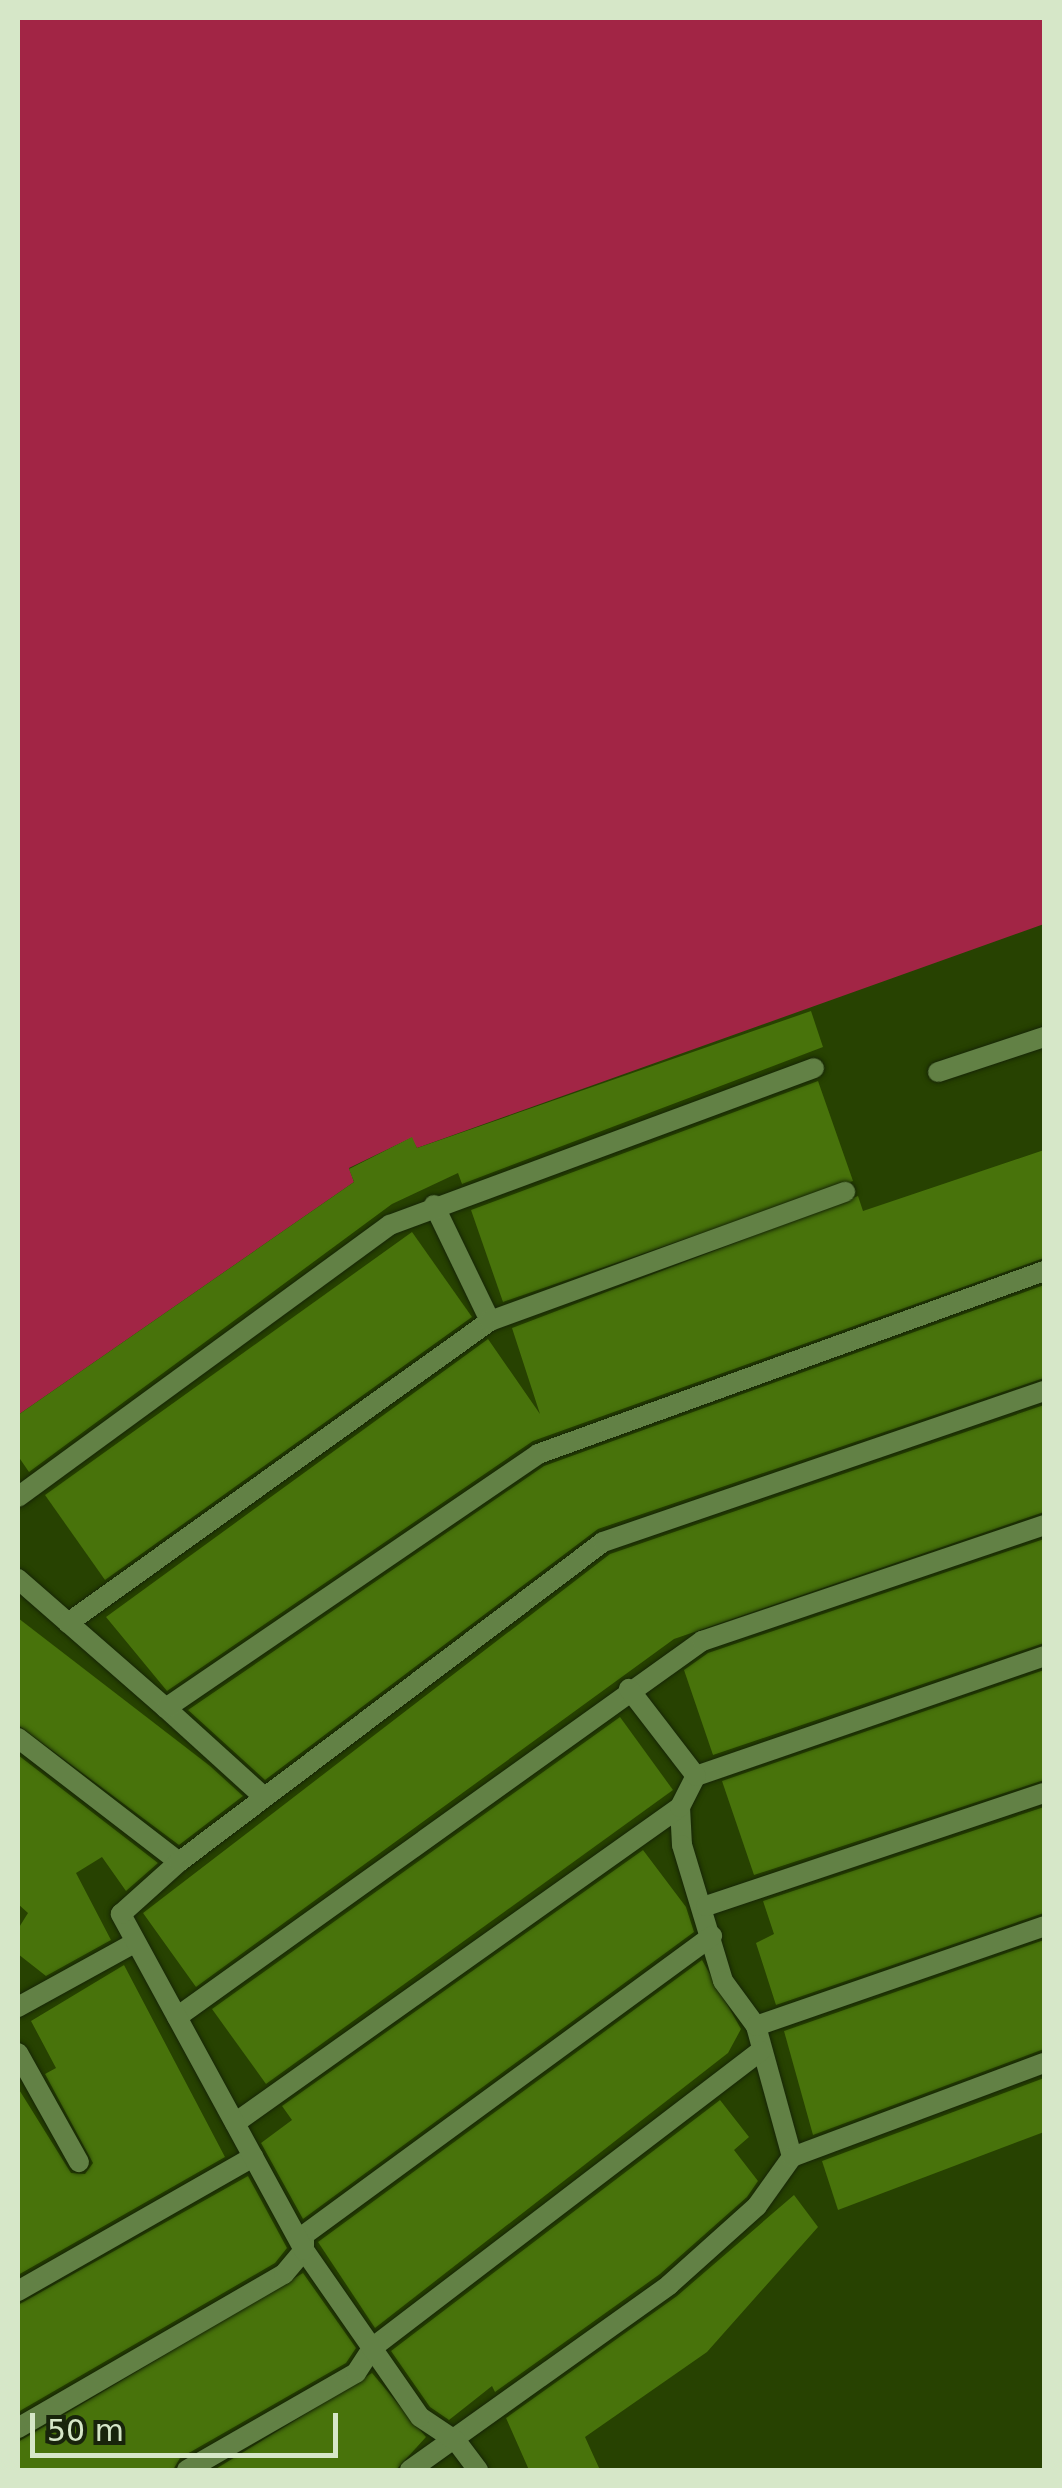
<!DOCTYPE html>
<html>
<head>
<meta charset="utf-8">
<style>
  body { margin:0 }
  #map { position:relative; width:1062px; height:2488px; overflow:hidden; background:#274201; font-family:"DejaVu Sans",sans-serif }
  div>[style] { position:absolute }
  .green>* { inset:0; background:#a22545 }
  .building>* { inset:0; background:#48730b }
  .roads { filter:drop-shadow(0 0 2px #162506) drop-shadow(0 0 2px #162506) }
  .lane>* { height:20px; margin:-10px; padding:0 10px; transform-origin:10px; border-radius:10px; background:#628145 }
  span { translate:-50% -50%; white-space:nowrap; text-align:center; line-height:1.15; -webkit-text-stroke:8px #18240b; paint-order:stroke }
  .frame { position:absolute; inset:0; border:20px solid #d6e7c8; pointer-events:none }
  .scale { position:absolute; left:30px; top:2413px; width:308px; height:45px; box-sizing:border-box; border:5px solid #d6e7c8; border-top:0; padding-left:12px; font-size:30px; line-height:35px; white-space:nowrap; color:#d6e7c8; -webkit-text-stroke:8px #18240b; paint-order:stroke }
</style>
</head>
<body>
<div id="map">
  <div class="green">
    <div style="clip-path:polygon(18px 18px,1044px 18px,1044px 924px,417px 1148px,411px 1138px,349px 1168px,354px 1182px,18px 1415px)"></div>
  </div>
  <div class="building">
    <div style="clip-path:polygon(811px 1011px,823px 1047px,462px 1184px,458px 1173px,392px 1204px,29px 1472px,18px 1456px,18px 1415px,354px 1182px,349px 1169px,412px 1137px,417px 1148px)"></div>
    <div style="clip-path:polygon(818px 1081px,853px 1181px,503px 1302px,471px 1210px)"></div>
    <div style="clip-path:polygon(1044px 1150px,1044px 1258px,533px 1441px,167px 1691px,106px 1617px,488px 1339px,540px 1414px,512px 1328px,858px 1196px,863px 1211px)"></div>
    <div style="clip-path:polygon(412px 1232px,472px 1317px,105px 1580px,45px 1495px)"></div>
    <div style="clip-path:polygon(1044px 1285px,1044px 1378px,598px 1529px,265px 1780px,188px 1710px,544px 1466px)"></div>
    <div style="clip-path:polygon(1044px 1405px,1044px 1512px,674px 1639px,196px 1987px,143px 1913px,610px 1554px)"></div>
    <div style="clip-path:polygon(1044px 1539px,1044px 1643px,713px 1755px,684px 1670px,708px 1653px)"></div>
    <div style="clip-path:polygon(18px 1618px,210px 1766px,243px 1796px,179px 1845px,18px 1725px)"></div>
    <div style="clip-path:polygon(1044px 1670px,1044px 1780px,754px 1875px,722px 1781px)"></div>
    <div style="clip-path:polygon(620px 1717px,673px 1790px,266px 2084px,212px 2009px)"></div>
    <div style="clip-path:polygon(18px 1755px,158px 1863px,126px 1891px,102px 1857px,76px 1873px,111px 1940px,46px 1976px,18px 1954px,18px 1929px,28px 1913px,18px 1904px)"></div>
    <div style="clip-path:polygon(1044px 1807px,1044px 1913px,776px 2005px,756px 1943px,774px 1934px,763px 1901px)"></div>
    <div style="clip-path:polygon(643px 1850px,686px 1907px,694px 1932px,303px 2219px,261px 2143px,292px 2120px,282px 2106px)"></div>
    <div style="clip-path:polygon(1044px 1940px,1044px 2049px,813px 2135px,784px 2031px)"></div>
    <div style="clip-path:polygon(702px 1960px,741px 2029px,728px 2053px,375px 2328px,318px 2242px)"></div>
    <div style="clip-path:polygon(124px 1965px,225px 2157px,18px 2275px,18px 2088px,71px 2173px,85px 2174px,93px 2163px,45px 2074px,56px 2068px,31px 2021px)"></div>
    <div style="clip-path:polygon(1044px 2078px,1044px 2132px,838px 2210px,822px 2161px)"></div>
    <div style="clip-path:polygon(720px 2100px,749px 2137px,734px 2150px,758px 2181px,747px 2197px,660px 2274px,495px 2392px,492px 2386px,449px 2420px,430px 2407px,391px 2351px)"></div>
    <div style="clip-path:polygon(248px 2176px,287px 2248px,275px 2263px,18px 2412px,18px 2305px)"></div>
    <div style="clip-path:polygon(794px 2195px,818px 2227px,707px 2352px,585px 2437px,600px 2470px,529px 2470px,506px 2418px,677px 2296px)"></div>
    <div style="clip-path:polygon(303px 2273px,356px 2348px,346px 2363px,180px 2458px,173px 2470px,18px 2470px,18px 2442px)"></div>
    <div style="clip-path:polygon(372px 2373px,426px 2437px,396px 2470px,214px 2470px)"></div>
  </div>
  <div class="roads">
    <div class="lane">
      <div style="left:938px;top:1072px;width:112px;rotate:-18.3deg"></div>
      <div style="left:434px;top:1205px;width:129px;rotate:64.2deg"></div>
      <div style="left:18px;top:1497px;width:461px;rotate:-36.2deg"></div>
      <div style="left:390px;top:1225px;width:452px;rotate:-20.3deg"></div>
      <div style="left:18px;top:1579px;width:196px;rotate:41.1deg"></div>
      <div style="left:68px;top:1623px;width:519px;rotate:-35.59deg"></div>
      <div style="left:490px;top:1321px;width:378px;rotate:-20deg"></div>
      <div style="left:18px;top:1738px;width:203px;rotate:37.6deg"></div>
      <div style="left:696px;top:1776px;width:368px;rotate:-19deg"></div>
      <div style="left:264px;top:1797px;width:132px;rotate:-137.8deg"></div>
      <div style="left:166px;top:1708px;width:450px;rotate:-34.3deg"></div>
      <div style="left:538px;top:1454px;width:538px;rotate:-19.88deg"></div>
      <div style="left:680px;top:1807px;width:38px;rotate:87deg"></div>
      <div style="left:682px;top:1845px;width:142px;rotate:73.2deg"></div>
      <div style="left:723px;top:1981px;width:56px;rotate:53.7deg"></div>
      <div style="left:756px;top:2026px;width:136px;rotate:74.6deg"></div>
      <div style="left:706px;top:1906px;width:356px;rotate:-18.5deg"></div>
      <div style="left:18px;top:2007px;width:129px;rotate:-28.8deg"></div>
      <div style="left:177px;top:2017px;width:646px;rotate:-35.61deg"></div>
      <div style="left:702px;top:1641px;width:361px;rotate:-18.7deg"></div>
      <div style="left:756px;top:2026px;width:305px;rotate:-19.1deg"></div>
      <div style="left:18px;top:2053px;width:125px;rotate:60.8deg"></div>
      <div style="left:235px;top:2123px;width:546px;rotate:-35.38deg"></div>
      <div style="left:680px;top:1807px;width:35px;rotate:-63deg"></div>
      <div style="left:696px;top:1776px;width:110px;rotate:-127.6deg"></div>
      <div style="left:18px;top:2291px;width:271px;rotate:-29.7deg"></div>
      <div style="left:18px;top:2428px;width:307px;rotate:-30.1deg"></div>
      <div style="left:284px;top:2274px;width:31px;rotate:-50deg"></div>
      <div style="left:304px;top:2250px;width:15px;rotate:-90deg"></div>
      <div style="left:304px;top:2235px;width:506px;rotate:-36.24deg"></div>
      <div style="left:187px;top:2470px;width:195px;rotate:-29.9deg"></div>
      <div style="left:356px;top:2373px;width:30px;rotate:-57deg"></div>
      <div style="left:372px;top:2348px;width:489px;rotate:-37.4deg"></div>
      <div style="left:410px;top:2470px;width:318px;rotate:-35.5deg"></div>
      <div style="left:669px;top:2285px;width:118px;rotate:-41.9deg"></div>
      <div style="left:757px;top:2206px;width:60px;rotate:-54.5deg"></div>
      <div style="left:792px;top:2157px;width:269px;rotate:-20.5deg"></div>
      <div style="left:478px;top:2470px;width:36px;rotate:-127deg"></div>
      <div style="left:456px;top:2441px;width:43px;rotate:-146.3deg"></div>
      <div style="left:420px;top:2417px;width:203px;rotate:-124.8deg"></div>
      <div style="left:304px;top:2250px;width:383px;rotate:-118.6deg"></div>
      <div style="left:121px;top:1914px;width:78px;rotate:-41.9deg"></div>
      <div style="left:179px;top:1862px;width:531px;rotate:-37.04deg"></div>
      <div style="left:603px;top:1542px;width:466px;rotate:-18.9deg"></div>
    </div>
  </div>
  <div class="frame"></div>
  <div class="scale">50 m</div>
</div>
</body>
</html>
